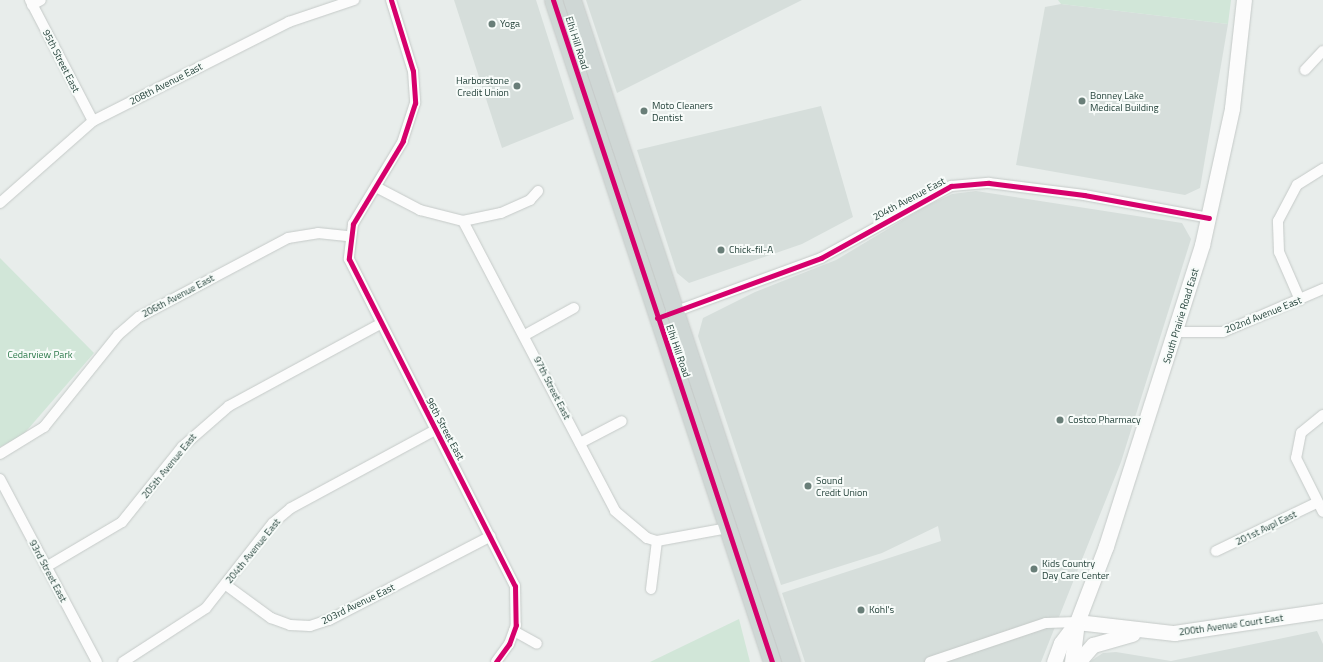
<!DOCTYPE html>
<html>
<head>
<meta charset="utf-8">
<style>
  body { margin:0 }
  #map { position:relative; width:1323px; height:662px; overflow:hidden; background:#e8edeb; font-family:"Titillium Web",sans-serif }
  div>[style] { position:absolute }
  .built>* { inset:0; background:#d6dedb }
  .green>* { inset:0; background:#d1e6d8 }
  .roads { filter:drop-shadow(0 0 1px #c5cac8) drop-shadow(0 0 1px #c5cac8) }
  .street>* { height:10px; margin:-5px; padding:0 5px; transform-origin:5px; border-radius:5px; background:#fcfcfc }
  .secondary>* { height:15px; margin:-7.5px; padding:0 7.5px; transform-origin:7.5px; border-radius:7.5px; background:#fcfcfc }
  .primary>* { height:17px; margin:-8.5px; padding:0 8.5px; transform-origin:8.5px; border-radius:8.5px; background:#cfd7d5 }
  .cycleway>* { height:5px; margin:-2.5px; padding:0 2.5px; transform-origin:2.5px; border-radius:2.5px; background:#d6006c }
  .dots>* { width:11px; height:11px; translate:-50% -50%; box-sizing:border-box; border:2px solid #f7fbf9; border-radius:50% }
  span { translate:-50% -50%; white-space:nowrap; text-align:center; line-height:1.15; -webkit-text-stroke:4px #f7fbf9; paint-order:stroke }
  .poi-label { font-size:10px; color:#24423a }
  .left { translate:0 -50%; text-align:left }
  .right { translate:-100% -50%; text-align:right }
  .street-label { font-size:10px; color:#24423a }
  .park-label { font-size:10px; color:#2d7a4b }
</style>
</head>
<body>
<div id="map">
  <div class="built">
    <div style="clip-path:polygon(454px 0,536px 0,574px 119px,502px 148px)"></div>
    <div style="clip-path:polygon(586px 0,802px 0,617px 93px)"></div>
    <div style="clip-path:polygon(1061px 4px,1228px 24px,1200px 188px,1185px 195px,1016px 165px,1045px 7px)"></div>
    <div style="clip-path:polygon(821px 106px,853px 217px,802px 244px,689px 283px,677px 273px,637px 150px)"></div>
    <div style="clip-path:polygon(976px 191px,1182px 223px,1191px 239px,1121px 462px,1041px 662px,805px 662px,782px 593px,941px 541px,938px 526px,882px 553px,781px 585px,698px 336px,703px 318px,755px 292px,836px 260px,928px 205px,952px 194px)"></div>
    <div style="clip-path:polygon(1317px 631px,1323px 644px,1323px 662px,1089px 662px,1103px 653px,1116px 652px,1171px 661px)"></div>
  </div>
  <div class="green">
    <div style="clip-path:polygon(1058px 0,1231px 0,1228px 24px,1061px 4px)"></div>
    <div style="clip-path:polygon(0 258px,94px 353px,22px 436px,0 447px)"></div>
    <div style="clip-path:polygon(739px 619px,750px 662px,650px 662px)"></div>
  </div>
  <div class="roads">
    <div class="street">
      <div style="left:30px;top:0;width:136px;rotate:62.5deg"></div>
      <div style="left:391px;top:0;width:74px;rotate:72.8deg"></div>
      <div style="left:413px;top:71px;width:32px;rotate:86deg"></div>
      <div style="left:415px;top:103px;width:40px;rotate:108deg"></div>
      <div style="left:403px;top:141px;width:97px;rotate:121.1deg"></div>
      <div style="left:353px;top:224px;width:35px;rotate:97deg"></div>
      <div style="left:349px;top:259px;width:367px;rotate:63.1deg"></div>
      <div style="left:515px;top:586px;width:39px;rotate:89deg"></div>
      <div style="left:516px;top:625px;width:20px;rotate:110deg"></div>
      <div style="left:509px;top:644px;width:22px;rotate:126deg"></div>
      <div style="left:32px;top:5px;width:10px;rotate:-29deg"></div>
      <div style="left:1305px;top:70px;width:26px;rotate:-47deg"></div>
      <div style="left:376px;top:187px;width:50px;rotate:27.6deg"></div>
      <div style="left:420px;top:210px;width:44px;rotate:14.3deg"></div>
      <div style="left:463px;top:221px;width:39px;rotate:-12deg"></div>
      <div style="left:501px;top:213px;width:32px;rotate:-24deg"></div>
      <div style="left:530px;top:200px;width:12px;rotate:-48deg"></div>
      <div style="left:0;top:203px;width:124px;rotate:-41.4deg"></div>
      <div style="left:93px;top:121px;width:220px;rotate:-26.8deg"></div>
      <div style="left:289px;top:22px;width:69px;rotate:-18.7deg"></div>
      <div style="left:463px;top:221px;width:327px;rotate:62.3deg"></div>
      <div style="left:615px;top:511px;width:42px;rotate:40.2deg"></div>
      <div style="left:647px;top:538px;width:10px;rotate:17deg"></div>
      <div style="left:657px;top:541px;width:72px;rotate:-10.4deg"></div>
      <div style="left:1300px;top:300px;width:52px;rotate:-113.6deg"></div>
      <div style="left:1279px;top:252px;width:31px;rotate:-92deg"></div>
      <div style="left:1278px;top:221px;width:41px;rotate:-62.2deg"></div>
      <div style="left:1297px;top:185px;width:31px;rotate:-32deg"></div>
      <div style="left:671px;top:313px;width:160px;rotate:-20.1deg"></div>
      <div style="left:821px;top:258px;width:149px;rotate:-29deg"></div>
      <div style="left:951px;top:186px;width:38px;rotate:-5deg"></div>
      <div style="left:989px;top:183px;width:96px;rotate:7.2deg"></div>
      <div style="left:1084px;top:195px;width:127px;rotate:10.4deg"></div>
      <div style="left:1177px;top:332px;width:46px"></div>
      <div style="left:1223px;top:332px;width:109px;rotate:-23.3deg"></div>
      <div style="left:525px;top:335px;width:56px;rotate:-28.9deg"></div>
      <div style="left:1323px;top:415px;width:28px;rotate:141deg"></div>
      <div style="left:1301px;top:433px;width:25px;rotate:101deg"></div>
      <div style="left:1296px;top:458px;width:60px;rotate:63.4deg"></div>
      <div style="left:580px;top:443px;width:47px;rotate:-27.6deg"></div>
      <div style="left:0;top:454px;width:52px;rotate:-31.5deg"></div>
      <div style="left:44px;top:427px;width:118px;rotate:-51.2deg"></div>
      <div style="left:118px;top:335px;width:28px;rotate:-41deg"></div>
      <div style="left:139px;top:317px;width:169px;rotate:-27.9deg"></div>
      <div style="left:288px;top:238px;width:30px;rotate:-9deg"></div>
      <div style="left:318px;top:233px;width:31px;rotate:6deg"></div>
      <div style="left:0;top:479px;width:207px;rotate:62.1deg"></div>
      <div style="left:1216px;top:551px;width:111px;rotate:-25.6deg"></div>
      <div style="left:46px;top:567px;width:88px;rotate:-30.6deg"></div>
      <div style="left:122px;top:522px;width:96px;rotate:-51.3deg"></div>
      <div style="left:182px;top:447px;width:62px;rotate:-41.1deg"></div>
      <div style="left:229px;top:406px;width:172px;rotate:-28.5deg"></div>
      <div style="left:226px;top:585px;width:56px;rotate:36.3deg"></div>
      <div style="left:271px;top:618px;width:20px;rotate:20deg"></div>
      <div style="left:290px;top:625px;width:20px;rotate:3deg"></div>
      <div style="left:310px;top:626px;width:20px;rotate:-18deg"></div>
      <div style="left:329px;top:620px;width:182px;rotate:-27.4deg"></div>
      <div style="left:651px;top:589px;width:48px;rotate:-82.9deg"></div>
      <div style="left:514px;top:631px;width:26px;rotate:29deg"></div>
      <div style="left:123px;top:662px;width:99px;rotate:-33deg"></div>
      <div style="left:206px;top:608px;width:108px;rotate:-51.8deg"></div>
      <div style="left:273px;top:523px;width:23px;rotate:-40deg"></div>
      <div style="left:291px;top:508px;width:164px;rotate:-28.4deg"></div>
      <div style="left:930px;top:662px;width:122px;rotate:-18.6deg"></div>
      <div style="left:1046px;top:623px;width:31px;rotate:-2deg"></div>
    </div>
    <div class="secondary">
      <div style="left:1077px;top:622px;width:98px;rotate:6.5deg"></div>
      <div style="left:1174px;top:633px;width:151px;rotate:-8.4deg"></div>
      <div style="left:1054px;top:662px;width:20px;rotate:-70deg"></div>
      <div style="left:1061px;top:643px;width:26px;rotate:-53deg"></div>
      <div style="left:1077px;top:622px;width:81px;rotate:-69.1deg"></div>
      <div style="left:1106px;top:546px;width:316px;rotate:-72.3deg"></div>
      <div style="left:1202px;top:245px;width:140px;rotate:-77.6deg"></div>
      <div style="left:1232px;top:108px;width:109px;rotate:-83.7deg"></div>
      <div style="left:1072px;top:662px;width:40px;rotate:-82.9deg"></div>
      <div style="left:1078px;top:662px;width:23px;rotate:-49deg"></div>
      <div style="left:1093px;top:645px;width:41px;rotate:-15.8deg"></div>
    </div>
    <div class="primary">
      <div style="left:553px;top:0;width:697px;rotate:71.69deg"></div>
      <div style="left:572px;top:0;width:697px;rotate:71.69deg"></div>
    </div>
  </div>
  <div class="cycleway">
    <div style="left:391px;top:0;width:74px;rotate:72.8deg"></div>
    <div style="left:413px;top:71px;width:32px;rotate:86deg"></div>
    <div style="left:415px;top:103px;width:40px;rotate:108deg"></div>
    <div style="left:403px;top:141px;width:97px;rotate:121.1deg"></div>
    <div style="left:353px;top:224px;width:35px;rotate:97deg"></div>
    <div style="left:349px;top:259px;width:367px;rotate:63.1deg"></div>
    <div style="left:515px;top:586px;width:39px;rotate:89deg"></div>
    <div style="left:516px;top:625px;width:20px;rotate:110deg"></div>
    <div style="left:509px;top:644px;width:22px;rotate:126deg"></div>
    <div style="left:553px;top:0;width:697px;rotate:71.69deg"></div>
    <div style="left:657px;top:318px;width:175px;rotate:-20.1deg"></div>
    <div style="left:821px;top:258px;width:149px;rotate:-29deg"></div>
    <div style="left:951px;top:186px;width:38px;rotate:-5deg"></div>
    <div style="left:989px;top:183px;width:96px;rotate:7.2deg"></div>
    <div style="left:1084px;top:195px;width:127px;rotate:10.4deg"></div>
  </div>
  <div class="dots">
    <div style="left:492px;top:24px;background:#697e78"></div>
    <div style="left:517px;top:86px;background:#697e78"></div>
    <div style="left:1082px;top:101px;background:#697e78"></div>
    <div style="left:644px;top:111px;background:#697e78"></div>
    <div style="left:721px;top:250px;background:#697e78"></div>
    <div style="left:1060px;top:420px;background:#697e78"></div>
    <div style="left:808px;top:486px;background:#697e78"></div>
    <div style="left:1034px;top:569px;background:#697e78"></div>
    <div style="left:861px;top:610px;background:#697e78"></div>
  </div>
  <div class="poi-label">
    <span class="left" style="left:500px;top:24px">Yoga</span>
    <span class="right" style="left:509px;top:86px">Harborstone<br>Credit Union</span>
    <span class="left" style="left:1090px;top:101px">Bonney Lake<br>Medical Building</span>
    <span class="left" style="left:652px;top:111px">Moto Cleaners<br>Dentist</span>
    <span class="left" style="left:729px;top:250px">Chick-fil-A</span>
    <span class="left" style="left:1068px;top:420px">Costco Pharmacy</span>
    <span class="left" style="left:816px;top:486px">Sound<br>Credit Union</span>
    <span class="left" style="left:1042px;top:569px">Kids Country<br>Day Care Center</span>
    <span class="left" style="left:869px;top:610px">Kohl's</span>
  </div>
  <div class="street-label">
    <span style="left:577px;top:43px;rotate:72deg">Elhi Hill Road</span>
    <span style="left:61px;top:61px;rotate:63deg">95th Street East</span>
    <span style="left:166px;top:84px;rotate:-27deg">208th Avenue East</span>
    <span style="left:909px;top:199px;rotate:-28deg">204th Avenue East</span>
    <span style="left:178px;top:296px;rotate:-28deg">206th Avenue East</span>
    <span style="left:1263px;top:315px;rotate:-22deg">202nd Avenue East</span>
    <span style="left:1181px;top:316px;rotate:-73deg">South Prairie Road East</span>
    <span style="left:678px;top:351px;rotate:71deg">Elhi Hill Road</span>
    <span style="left:552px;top:388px;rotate:63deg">97th Street East</span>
    <span style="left:445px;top:429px;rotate:62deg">96th Street East</span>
    <span style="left:169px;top:466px;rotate:-51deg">205th Avenue East</span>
    <span style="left:1266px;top:528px;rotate:-26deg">201st Avpl East</span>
    <span style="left:253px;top:551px;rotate:-51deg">204th Avenue East</span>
    <span style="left:48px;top:571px;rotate:62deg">93rd Street East</span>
    <span style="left:358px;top:604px;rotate:-26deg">203rd Avenue East</span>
    <span style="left:1231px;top:625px;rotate:-8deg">200th Avenue Court East</span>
  </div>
  <div class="park-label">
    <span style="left:40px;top:355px">Cedarview Park</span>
  </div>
</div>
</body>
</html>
